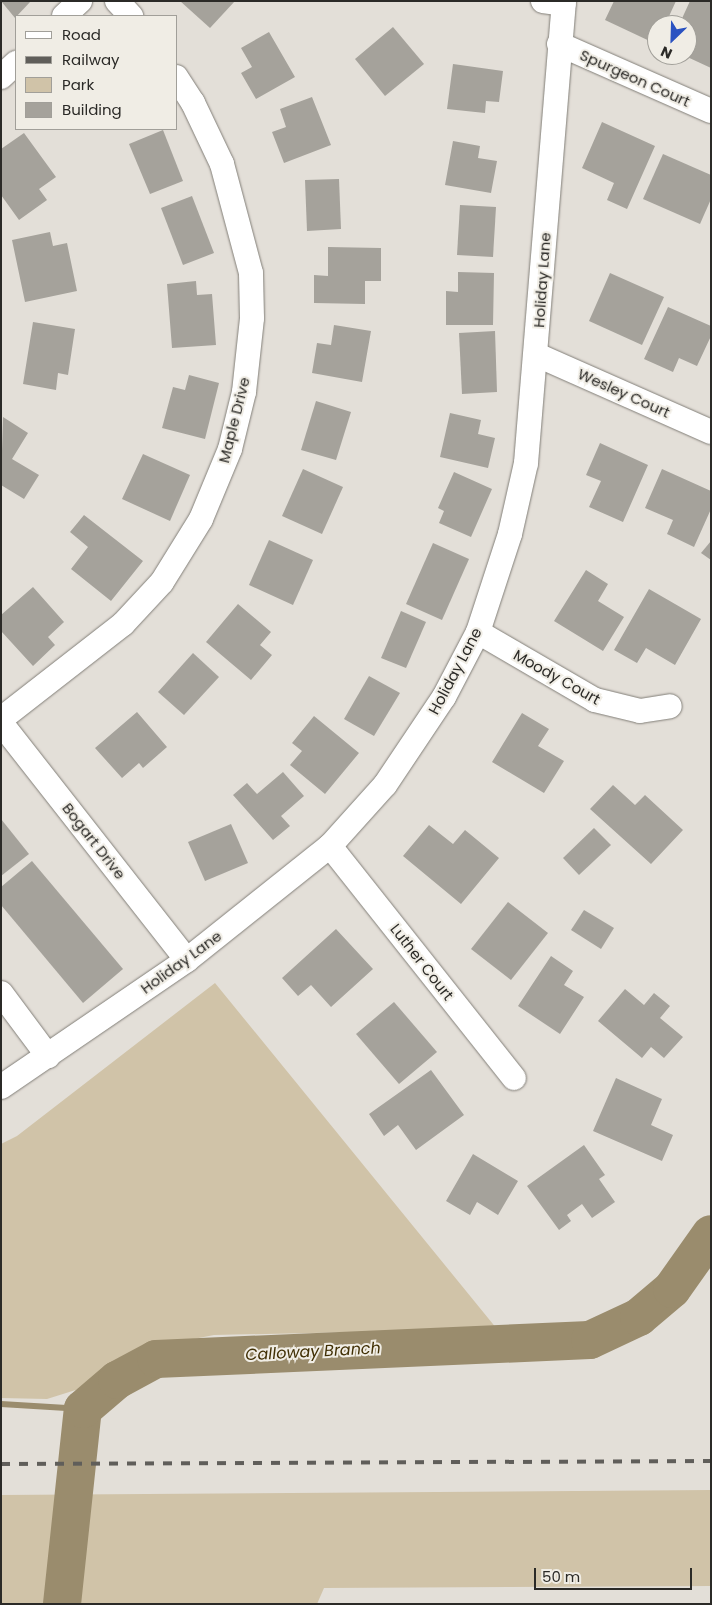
<!DOCTYPE html>
<html>
<head>
<meta charset="utf-8">
<style>
  body { margin:0 }
  #map { position:relative; width:712px; height:1605px; overflow:hidden; background:#e3dfd8; font-family:Poppins,sans-serif }
  div>[style] { position:absolute }
  .green>* { inset:0; background:#d0c3a8 }
  .stream>* { height:6px; margin:-3px; padding:0 3px; transform-origin:3px; border-radius:3px; background:#9a8c6d }
  .river>* { height:38px; margin:-19px; padding:0 19px; transform-origin:19px; border-radius:19px; background:#9a8c6d }
  .building>* { inset:0; background:#a5a29b }
  .roads { filter:drop-shadow(0 0 1px #827f78) drop-shadow(0 0 1px #827f78) }
  .minor>* { height:24px; margin:-12px; padding:0 12px; transform-origin:12px; border-radius:12px; background:#fff }
  .rail>* { height:4px; margin-top:-2px; transform-origin:0; background:repeating-linear-gradient(90deg,#605e5a 0 9px,transparent 0 18px) }
  span { translate:-50% -50%; white-space:nowrap; text-align:center; line-height:1.15; -webkit-text-stroke:4px #f0ede5; paint-order:stroke }
  .street-label { font-size:15px; color:#2b2a27 }
  .water-label { font-size:16px; color:#402f04; font-style:italic }
  .frame { position:absolute; inset:0; border:2px solid #2b2a27; pointer-events:none }
  .legend { position:absolute; left:15px; top:15px; width:162px; height:115px; box-sizing:border-box; background:#f0ede5; border:1px solid #a19f99; margin:0; padding:6px 9px; list-style:none; font-size:15px; color:#2b2a27 }
  .legend li { display:flex; align-items:center; gap:10px; height:25px }
  .legend b { width:25px; border:1px solid #a19f99 }
  .north { position:absolute; left:647px; top:15px; width:50px; height:50px; box-sizing:border-box; background:#f0ede5; border:1px solid #a19f99; border-radius:50%; rotate:204deg; font-size:14px; font-weight:700; line-height:20px; text-align:center; color:#2b2a27 }
  .north::after { content:''; display:block; margin:auto; width:18px; height:22px; background:#2a52c1; clip-path:polygon(50% 0,100% 100%,50% 72%,0 100%) }
  .scale { position:absolute; left:534px; top:1568px; width:158px; height:22px; box-sizing:border-box; border:2px solid #2b2a27; border-top:0; padding-left:6px; font-size:15px; line-height:18px; white-space:nowrap; color:#2b2a27; -webkit-text-stroke:4px #f0ede5; paint-order:stroke }
</style>
</head>
<body>
<div id="map">
  <div class="green">
    <div style="clip-path:polygon(215px 983px,497px 1329px,214px 1335px,142px 1349px,82px 1388px,47px 1399px,1px 1398px,1px 1144px,17px 1136px)"></div>
    <div style="clip-path:polygon(711px 1490px,711px 1586px,324px 1588px,317px 1604px,1px 1604px,1px 1495px)"></div>
  </div>
  <div class="stream">
    <div style="left:1px;top:1404px;width:82px;rotate:3.5deg"></div>
  </div>
  <div class="river">
    <div style="left:62px;top:1604px;width:196px;rotate:-83.9deg"></div>
    <div style="left:83px;top:1409px;width:45px;rotate:-40.5deg"></div>
    <div style="left:117px;top:1380px;width:44px;rotate:-28.3deg"></div>
    <div style="left:156px;top:1359px;width:434px;rotate:-2.5deg"></div>
    <div style="left:590px;top:1340px;width:54px;rotate:-25.1deg"></div>
    <div style="left:639px;top:1317px;width:43px;rotate:-40.3deg"></div>
    <div style="left:672px;top:1289px;width:67px;rotate:-54.7deg"></div>
  </div>
  <div class="building">
    <div style="clip-path:polygon(1px 1px,31px 1px,15px 18px)"></div>
    <div style="clip-path:polygon(180px 1px,235px 1px,210px 28px)"></div>
    <div style="clip-path:polygon(614px 1px,676px 1px,665px 25px,657px 25px,656px 44px,605px 20px)"></div>
    <div style="clip-path:polygon(690px 1px,711px 1px,711px 68px,683px 55px,687px 55px,687px 25px,679px 25px)"></div>
    <div style="clip-path:polygon(393px 27px,424px 64px,385px 96px,355px 59px)"></div>
    <div style="clip-path:polygon(269px 32px,295px 77px,256px 99px,241px 73px,252px 67px,241px 48px)"></div>
    <div style="clip-path:polygon(453px 64px,503px 71px,499px 102px,486px 101px,485px 113px,447px 109px)"></div>
    <div style="clip-path:polygon(312px 97px,331px 145px,284px 163px,272px 132px,286px 127px,280px 109px)"></div>
    <div style="clip-path:polygon(602px 122px,655px 146px,627px 209px,607px 200px,614px 183px,582px 168px)"></div>
    <div style="clip-path:polygon(163px 130px,183px 181px,150px 194px,129px 144px)"></div>
    <div style="clip-path:polygon(24px 133px,56px 177px,39px 189px,47px 200px,19px 220px,1px 195px,1px 149px)"></div>
    <div style="clip-path:polygon(453px 141px,480px 146px,478px 158px,497px 161px,491px 193px,445px 185px)"></div>
    <div style="clip-path:polygon(663px 154px,711px 175px,711px 199px,700px 224px,643px 199px)"></div>
    <div style="clip-path:polygon(339px 179px,341px 229px,307px 231px,305px 180px)"></div>
    <div style="clip-path:polygon(192px 196px,214px 253px,183px 265px,161px 208px)"></div>
    <div style="clip-path:polygon(460px 205px,496px 207px,493px 257px,457px 255px)"></div>
    <div style="clip-path:polygon(50px 232px,53px 246px,67px 243px,77px 291px,25px 302px,12px 240px)"></div>
    <div style="clip-path:polygon(328px 247px,381px 248px,381px 281px,365px 281px,365px 304px,314px 303px,314px 275px,328px 276px)"></div>
    <div style="clip-path:polygon(458px 272px,494px 273px,493px 325px,446px 325px,446px 291px,458px 292px)"></div>
    <div style="clip-path:polygon(610px 273px,664px 297px,642px 345px,589px 321px)"></div>
    <div style="clip-path:polygon(196px 281px,197px 295px,212px 294px,216px 345px,172px 348px,167px 284px)"></div>
    <div style="clip-path:polygon(668px 307px,711px 326px,711px 336px,697px 366px,679px 358px,673px 372px,644px 359px)"></div>
    <div style="clip-path:polygon(33px 322px,75px 329px,68px 375px,58px 373px,56px 390px,23px 384px)"></div>
    <div style="clip-path:polygon(334px 325px,371px 331px,362px 382px,312px 373px,317px 343px,331px 345px)"></div>
    <div style="clip-path:polygon(495px 331px,497px 392px,462px 394px,459px 333px)"></div>
    <div style="clip-path:polygon(189px 375px,219px 383px,205px 439px,162px 428px,173px 387px,185px 390px)"></div>
    <div style="clip-path:polygon(316px 401px,351px 412px,336px 460px,301px 450px)"></div>
    <div style="clip-path:polygon(450px 413px,481px 420px,478px 434px,495px 438px,488px 468px,440px 457px)"></div>
    <div style="clip-path:polygon(3px 417px,28px 433px,12px 459px,39px 475px,24px 499px,1px 485px)"></div>
    <div style="clip-path:polygon(600px 443px,648px 465px,623px 522px,589px 507px,601px 481px,586px 475px)"></div>
    <div style="clip-path:polygon(143px 454px,190px 475px,170px 521px,122px 499px)"></div>
    <div style="clip-path:polygon(303px 469px,343px 487px,322px 534px,282px 516px)"></div>
    <div style="clip-path:polygon(662px 469px,711px 491px,711px 509px,694px 547px,667px 534px,673px 520px,645px 508px)"></div>
    <div style="clip-path:polygon(454px 472px,492px 489px,471px 537px,439px 523px,444px 511px,438px 508px)"></div>
    <div style="clip-path:polygon(84px 515px,143px 561px,111px 601px,71px 569px,88px 547px,70px 532px)"></div>
    <div style="clip-path:polygon(269px 540px,313px 560px,293px 605px,249px 585px)"></div>
    <div style="clip-path:polygon(711px 541px,711px 560px,701px 553px)"></div>
    <div style="clip-path:polygon(433px 543px,469px 559px,442px 620px,406px 604px)"></div>
    <div style="clip-path:polygon(586px 570px,608px 584px,598px 601px,624px 617px,603px 651px,554px 621px)"></div>
    <div style="clip-path:polygon(33px 587px,64px 622px,48px 637px,55px 645px,33px 666px,1px 631px,1px 615px)"></div>
    <div style="clip-path:polygon(649px 589px,701px 619px,675px 665px,646px 648px,637px 663px,614px 650px)"></div>
    <div style="clip-path:polygon(238px 604px,271px 632px,260px 645px,272px 655px,251px 680px,206px 642px)"></div>
    <div style="clip-path:polygon(401px 611px,426px 622px,406px 668px,381px 658px)"></div>
    <div style="clip-path:polygon(193px 653px,219px 677px,184px 715px,158px 692px)"></div>
    <div style="clip-path:polygon(369px 676px,400px 693px,374px 736px,344px 719px)"></div>
    <div style="clip-path:polygon(137px 712px,167px 747px,143px 768px,139px 763px,122px 778px,95px 748px)"></div>
    <div style="clip-path:polygon(522px 713px,549px 729px,538px 746px,564px 761px,544px 793px,492px 762px)"></div>
    <div style="clip-path:polygon(314px 716px,359px 753px,325px 794px,290px 765px,302px 751px,292px 743px)"></div>
    <div style="clip-path:polygon(283px 772px,304px 796px,281px 816px,290px 826px,273px 840px,233px 795px,247px 783px,257px 794px)"></div>
    <div style="clip-path:polygon(613px 785px,635px 805px,645px 795px,683px 830px,651px 864px,590px 809px)"></div>
    <div style="clip-path:polygon(1px 819px,29px 854px,1px 876px)"></div>
    <div style="clip-path:polygon(231px 824px,248px 863px,205px 881px,188px 842px)"></div>
    <div style="clip-path:polygon(429px 825px,453px 844px,465px 830px,499px 858px,461px 904px,403px 856px)"></div>
    <div style="clip-path:polygon(594px 828px,611px 845px,579px 875px,563px 858px)"></div>
    <div style="clip-path:polygon(32px 861px,123px 969px,83px 1003px,1px 905px,1px 887px)"></div>
    <div style="clip-path:polygon(508px 902px,548px 933px,511px 980px,471px 949px)"></div>
    <div style="clip-path:polygon(584px 910px,614px 928px,601px 949px,571px 930px)"></div>
    <div style="clip-path:polygon(336px 929px,373px 969px,331px 1007px,311px 985px,298px 996px,282px 978px)"></div>
    <div style="clip-path:polygon(551px 956px,573px 971px,564px 985px,584px 997px,560px 1034px,518px 1006px)"></div>
    <div style="clip-path:polygon(625px 989px,644px 1005px,654px 993px,670px 1006px,660px 1018px,683px 1037px,664px 1058px,651px 1047px,642px 1058px,598px 1021px)"></div>
    <div style="clip-path:polygon(394px 1002px,437px 1052px,399px 1084px,356px 1034px)"></div>
    <div style="clip-path:polygon(431px 1070px,464px 1115px,416px 1150px,398px 1125px,384px 1136px,369px 1114px)"></div>
    <div style="clip-path:polygon(616px 1078px,662px 1099px,651px 1125px,673px 1135px,662px 1161px,593px 1131px)"></div>
    <div style="clip-path:polygon(584px 1145px,605px 1175px,599px 1179px,615px 1202px,592px 1218px,582px 1204px,567px 1215px,571px 1221px,559px 1230px,527px 1186px)"></div>
    <div style="clip-path:polygon(473px 1154px,518px 1181px,498px 1215px,477px 1202px,470px 1215px,446px 1201px)"></div>
  </div>
  <div class="roads">
    <div class="minor">
      <div style="left:117px;top:1px;width:21px;rotate:47deg"></div>
      <div style="left:543px;top:1px;width:21px;rotate:8deg"></div>
      <div style="left:64px;top:16px;width:22px;rotate:-43deg"></div>
      <div style="left:559px;top:44px;width:166px;rotate:23.8deg"></div>
      <div style="left:1px;top:77px;width:21px;rotate:-43deg"></div>
      <div style="left:537px;top:355px;width:190px;rotate:23.9deg"></div>
      <div style="left:478px;top:632px;width:135px;rotate:30.2deg"></div>
      <div style="left:595px;top:700px;width:46px;rotate:13.7deg"></div>
      <div style="left:640px;top:711px;width:30px;rotate:-9deg"></div>
      <div style="left:1px;top:719px;width:155px;rotate:-37.9deg"></div>
      <div style="left:123px;top:624px;width:57px;rotate:-47.1deg"></div>
      <div style="left:162px;top:582px;width:74px;rotate:-58.2deg"></div>
      <div style="left:201px;top:519px;width:76px;rotate:-67.5deg"></div>
      <div style="left:230px;top:449px;width:59px;rotate:-76.2deg"></div>
      <div style="left:244px;top:392px;width:74px;rotate:-83.8deg"></div>
      <div style="left:252px;top:318px;width:45px;rotate:-91.3deg"></div>
      <div style="left:251px;top:273px;width:113px;rotate:-104.9deg"></div>
      <div style="left:222px;top:164px;width:68px;rotate:-115.4deg"></div>
      <div style="left:193px;top:103px;width:31px;rotate:-123deg"></div>
      <div style="left:1px;top:723px;width:301px;rotate:51.9deg"></div>
      <div style="left:330px;top:846px;width:296px;rotate:51.6deg"></div>
      <div style="left:1px;top:993px;width:79px;rotate:53.3deg"></div>
      <div style="left:1px;top:1087px;width:225px;rotate:-34.3deg"></div>
      <div style="left:187px;top:960px;width:183px;rotate:-38.6deg"></div>
      <div style="left:330px;top:846px;width:82px;rotate:-48deg"></div>
      <div style="left:385px;top:785px;width:106px;rotate:-56.2deg"></div>
      <div style="left:444px;top:697px;width:73px;rotate:-62.4deg"></div>
      <div style="left:478px;top:632px;width:103px;rotate:-71.9deg"></div>
      <div style="left:510px;top:534px;width:73px;rotate:-77.3deg"></div>
      <div style="left:526px;top:463px;width:464px;rotate:-85.3deg"></div>
    </div>
  </div>
  <div class="rail">
    <div style="left:1px;top:1464px;width:710px;rotate:-0.24deg"></div>
  </div>
  <div class="street-label">
    <span style="left:635px;top:78px;rotate:24deg">Spurgeon Court</span>
    <span style="left:542px;top:280px;rotate:-86deg">Holiday Lane</span>
    <span style="left:624px;top:393px;rotate:24deg">Wesley Court</span>
    <span style="left:234px;top:420px;rotate:-76deg">Maple Drive</span>
    <span style="left:455px;top:671px;rotate:-62deg">Holiday Lane</span>
    <span style="left:557px;top:677px;rotate:29deg">Moody Court</span>
    <span style="left:94px;top:841px;rotate:52deg">Bogart Drive</span>
    <span style="left:181px;top:962px;rotate:-36deg">Holiday Lane</span>
    <span style="left:422px;top:962px;rotate:52deg">Luther Court</span>
  </div>
  <div class="water-label">
    <span style="left:313px;top:1352px;rotate:-3deg">Calloway Branch</span>
  </div>
  <div class="frame"></div>
  <ul class="legend">
  <li><b style="height:6px;background:#fff"></b>Road</li>
  <li><b style="height:6px;background:#605e5a"></b>Railway</li>
  <li><b style="height:14px;background:#d0c3a8"></b>Park</li>
  <li><b style="height:14px;background:#a5a29b"></b>Building</li>
  </ul>
  <div class="north">N</div>
  <div class="scale">50 m</div>
</div>
</body>
</html>
